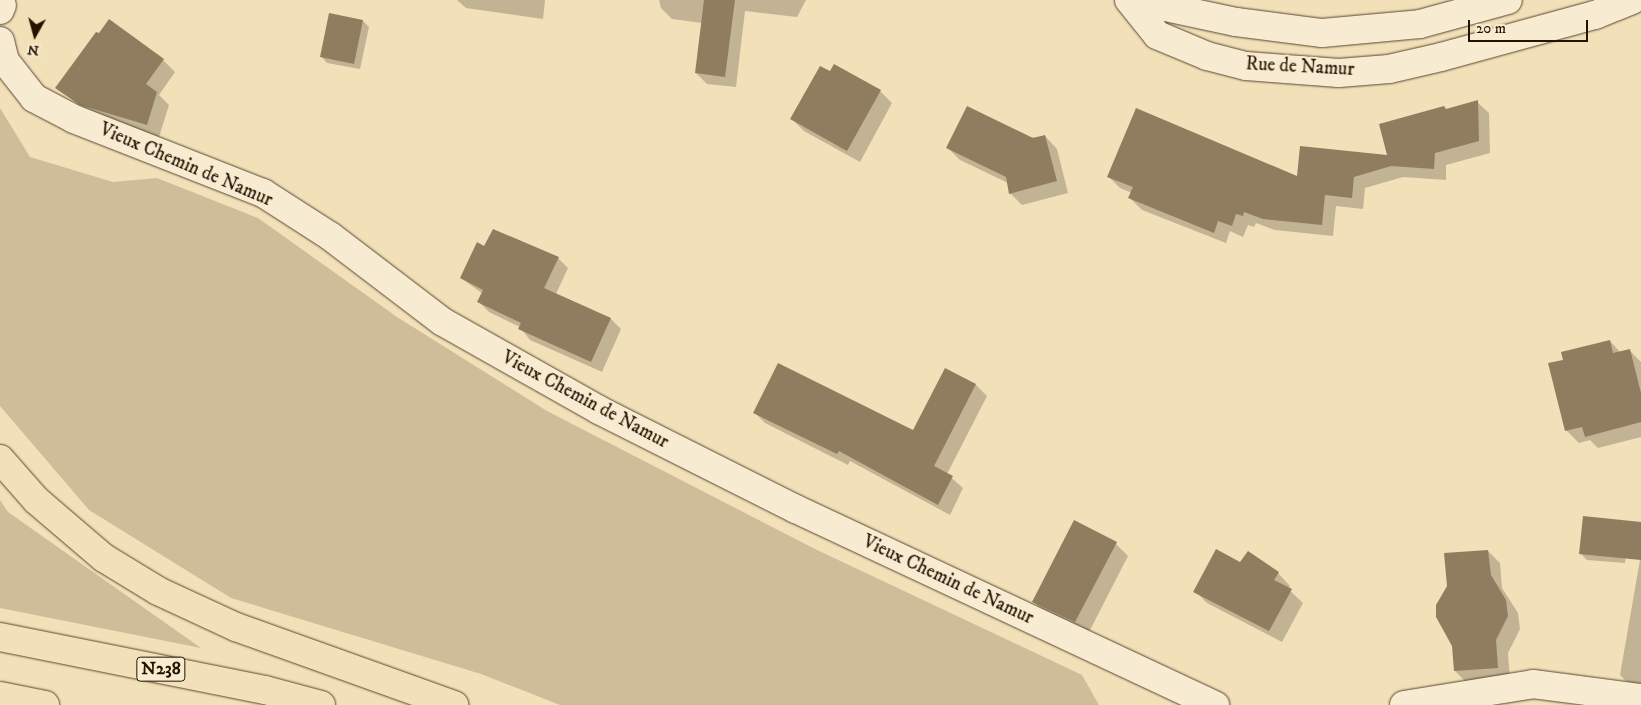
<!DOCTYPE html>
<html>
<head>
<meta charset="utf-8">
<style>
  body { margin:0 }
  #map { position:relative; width:1641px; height:705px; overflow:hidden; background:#f2e0b9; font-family:"IM FELL DW Pica",serif }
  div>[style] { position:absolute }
  .green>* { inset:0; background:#cfbd9a }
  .shadow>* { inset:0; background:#0003 }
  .building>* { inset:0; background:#907d60 }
  .roads { filter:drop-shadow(0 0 1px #59462e) drop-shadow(0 0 1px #59462e) }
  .minor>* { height:28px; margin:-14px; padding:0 14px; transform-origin:14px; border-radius:14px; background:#f7ebd2 }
  .tertiary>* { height:28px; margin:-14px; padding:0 14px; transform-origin:14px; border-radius:14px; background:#f7ebd2 }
  .trunk>* { height:28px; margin:-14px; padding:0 14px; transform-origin:14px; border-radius:14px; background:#f2e0b9 }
  span { translate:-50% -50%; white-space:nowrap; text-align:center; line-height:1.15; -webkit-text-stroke:4px #f7ebd2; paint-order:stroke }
  .shield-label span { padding:1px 4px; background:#f7ebd2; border:1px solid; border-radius:4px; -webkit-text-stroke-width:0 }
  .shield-label { font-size:18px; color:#261200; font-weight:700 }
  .street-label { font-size:19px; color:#261200 }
  .north { position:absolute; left:10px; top:10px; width:50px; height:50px; -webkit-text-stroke:4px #f7ebd2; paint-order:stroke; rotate:187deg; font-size:14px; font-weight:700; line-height:20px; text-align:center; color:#261200 }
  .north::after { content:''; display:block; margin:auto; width:18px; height:22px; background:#261200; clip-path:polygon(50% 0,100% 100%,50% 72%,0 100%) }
  .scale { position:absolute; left:1468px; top:20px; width:120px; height:22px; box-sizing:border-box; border:2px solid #261200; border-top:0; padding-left:6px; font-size:15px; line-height:18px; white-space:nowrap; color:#261200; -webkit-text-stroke:4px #f7ebd2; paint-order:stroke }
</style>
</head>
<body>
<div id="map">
  <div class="green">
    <div style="clip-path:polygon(0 108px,30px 157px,113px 182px,157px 178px,258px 218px,397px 317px,547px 411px,815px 549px,1082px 675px,1099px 705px,560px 705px,481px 674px,231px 598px,89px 510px,0 406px)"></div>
    <div style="clip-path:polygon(0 500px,8px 512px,201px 648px,0 608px)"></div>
  </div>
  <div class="shadow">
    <div style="clip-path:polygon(457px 0,545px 0,543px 19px,466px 8px)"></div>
    <div style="clip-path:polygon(659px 0,658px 0,806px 0,797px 17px,745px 11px,736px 87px,707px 84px,696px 73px,702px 23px,672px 19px,661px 8px)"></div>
    <div style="clip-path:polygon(363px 21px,369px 27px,360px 69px,327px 63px,321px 56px)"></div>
    <div style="clip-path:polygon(163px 60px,175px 72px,159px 95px,169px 105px,159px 137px,94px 117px,57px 88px)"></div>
    <div style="clip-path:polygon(880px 91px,892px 103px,860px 162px,804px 131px,792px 119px)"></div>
    <div style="clip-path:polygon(1477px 102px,1489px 113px,1490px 153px,1446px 165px,1446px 180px,1403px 177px,1365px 188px,1363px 209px,1336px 206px,1333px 236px,1275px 230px,1256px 223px,1254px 227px,1248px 225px,1243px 237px,1230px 231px,1226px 243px,1142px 210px,1130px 198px,1132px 193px,1120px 188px,1109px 177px,1298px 178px,1389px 156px,1444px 107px,1447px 110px)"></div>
    <div style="clip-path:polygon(1045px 136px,1057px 149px,1068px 193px,1022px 205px,1010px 193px,1008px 183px,960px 160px,948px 148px)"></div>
    <div style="clip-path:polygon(485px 248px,558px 258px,568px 268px,556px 294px,611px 319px,621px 329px,602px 372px,530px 340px,520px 327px,489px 312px,479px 302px,483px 294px,461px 278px)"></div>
    <div style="clip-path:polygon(1610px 341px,1621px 353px,1629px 350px,1641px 362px,1641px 437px,1598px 448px,1590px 440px,1579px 443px,1566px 430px,1564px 361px)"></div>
    <div style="clip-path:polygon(945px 370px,976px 385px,987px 396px,947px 474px,963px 488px,950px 515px,850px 461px,848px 465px,765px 423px,754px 412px,914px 432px)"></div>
    <div style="clip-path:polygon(1628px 527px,1625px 563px,1587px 560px,1581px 554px)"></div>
    <div style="clip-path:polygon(1116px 544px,1128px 556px,1088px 634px,1046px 614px,1034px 602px)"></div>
    <div style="clip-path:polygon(1488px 551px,1500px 563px,1502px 588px,1518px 613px,1520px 629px,1508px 653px,1510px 680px,1467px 683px,1455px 671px)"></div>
    <div style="clip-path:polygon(1641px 554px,1641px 688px,1632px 687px,1620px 675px)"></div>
    <div style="clip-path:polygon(1278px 573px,1290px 586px,1288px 589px,1303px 603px,1282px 642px,1207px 603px,1195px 591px)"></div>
  </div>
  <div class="building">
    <div style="clip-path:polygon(704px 0,735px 0,725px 77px,695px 73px)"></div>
    <div style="clip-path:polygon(329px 13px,363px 20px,354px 64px,320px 57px)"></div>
    <div style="clip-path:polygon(109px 19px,164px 59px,146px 84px,157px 92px,147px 125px,80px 105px,55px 88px,96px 32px,99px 33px)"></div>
    <div style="clip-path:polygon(834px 64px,881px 90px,847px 151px,790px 119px,820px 66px,830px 71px)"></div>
    <div style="clip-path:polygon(1478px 100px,1479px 141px,1435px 153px,1434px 169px,1391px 166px,1354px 177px,1352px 198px,1325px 195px,1322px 225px,1263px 219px,1244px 212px,1243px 216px,1236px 214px,1232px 226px,1218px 221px,1214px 233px,1128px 198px,1133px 187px,1107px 177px,1136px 108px,1297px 176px,1300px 146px,1387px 155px,1379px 124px,1444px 106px,1446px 109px)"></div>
    <div style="clip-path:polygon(967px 106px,1033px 138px,1045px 135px,1057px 181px,1009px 194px,1006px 177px,946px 148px)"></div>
    <div style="clip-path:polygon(493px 229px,559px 257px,544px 288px,611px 318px,591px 362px,518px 329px,521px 323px,477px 302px,483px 290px,460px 278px,477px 242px,484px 246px)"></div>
    <div style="clip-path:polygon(1610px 340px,1613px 353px,1630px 349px,1641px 393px,1641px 422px,1585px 437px,1582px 427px,1565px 431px,1548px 363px,1563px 360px,1561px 352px)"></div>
    <div style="clip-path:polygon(778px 363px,913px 430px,945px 368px,976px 384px,934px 466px,953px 476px,938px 505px,839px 451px,837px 454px,753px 413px)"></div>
    <div style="clip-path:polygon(1583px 516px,1641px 522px,1641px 560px,1579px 554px)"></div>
    <div style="clip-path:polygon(1074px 520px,1117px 542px,1075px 622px,1032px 602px)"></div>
    <div style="clip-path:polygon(1216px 549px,1240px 562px,1248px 551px,1279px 572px,1274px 580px,1292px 589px,1269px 631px,1193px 592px)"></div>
    <div style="clip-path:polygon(1488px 550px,1491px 575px,1506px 600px,1508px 616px,1496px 640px,1498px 668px,1454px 671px,1452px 646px,1436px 617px,1436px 605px,1447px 586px,1444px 553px)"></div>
  </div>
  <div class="roads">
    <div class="minor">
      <div style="left:1129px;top:0;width:45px;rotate:51.3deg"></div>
      <div style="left:1157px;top:35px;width:54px;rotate:22.8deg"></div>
      <div style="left:1207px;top:56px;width:40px;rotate:14.4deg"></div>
      <div style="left:1246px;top:66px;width:93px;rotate:4.3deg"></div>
      <div style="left:1339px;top:73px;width:50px;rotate:-4.6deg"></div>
      <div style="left:1389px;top:69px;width:53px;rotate:-13deg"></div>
      <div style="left:1441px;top:57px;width:160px;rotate:-15.3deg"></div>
      <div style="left:1595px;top:15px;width:40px;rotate:-22deg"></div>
      <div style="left:0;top:10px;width:5px;rotate:-68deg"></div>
      <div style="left:0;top:41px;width:21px;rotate:76deg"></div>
      <div style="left:5px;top:61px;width:47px;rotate:51.9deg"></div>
      <div style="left:34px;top:98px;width:45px;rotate:27.7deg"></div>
      <div style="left:74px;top:119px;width:203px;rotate:21.4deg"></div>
      <div style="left:263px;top:193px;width:80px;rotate:32.7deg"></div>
      <div style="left:330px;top:236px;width:142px;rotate:37.3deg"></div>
      <div style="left:443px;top:322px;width:179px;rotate:29.4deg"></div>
      <div style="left:599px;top:410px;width:220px;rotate:26.7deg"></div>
      <div style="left:796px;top:509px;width:463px;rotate:25.1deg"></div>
      <div style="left:1404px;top:705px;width:131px;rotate:-9.2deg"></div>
      <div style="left:1533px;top:684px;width:109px;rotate:7.4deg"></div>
    </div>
    <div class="tertiary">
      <div style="left:1133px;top:0;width:105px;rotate:12.1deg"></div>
      <div style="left:1236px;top:22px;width:87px;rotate:7.3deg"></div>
      <div style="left:1322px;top:33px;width:98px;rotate:-5.2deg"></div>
      <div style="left:1420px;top:24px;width:91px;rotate:-15.3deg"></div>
    </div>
    <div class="trunk">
      <div style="left:0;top:459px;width:55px;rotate:48.7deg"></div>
      <div style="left:36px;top:500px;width:89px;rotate:40.5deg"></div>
      <div style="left:104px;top:558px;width:63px;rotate:31.4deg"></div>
      <div style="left:158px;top:591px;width:86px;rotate:24.8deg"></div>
      <div style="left:236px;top:627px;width:232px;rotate:19.7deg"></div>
      <div style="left:0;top:637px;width:270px;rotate:11.3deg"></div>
      <div style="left:265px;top:690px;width:58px;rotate:15deg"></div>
      <div style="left:0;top:696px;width:46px;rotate:11.3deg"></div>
    </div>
  </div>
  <div class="shield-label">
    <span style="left:161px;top:669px">N238</span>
  </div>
  <div class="street-label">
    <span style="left:1300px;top:67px;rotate:3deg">Rue de Namur</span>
    <span style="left:186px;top:165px;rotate:23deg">Vieux Chemin de Namur</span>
    <span style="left:585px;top:400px;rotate:28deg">Vieux Chemin de Namur</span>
    <span style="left:948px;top:580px;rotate:25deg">Vieux Chemin de Namur</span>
  </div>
  <div class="north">N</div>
  <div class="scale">20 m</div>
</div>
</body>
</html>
